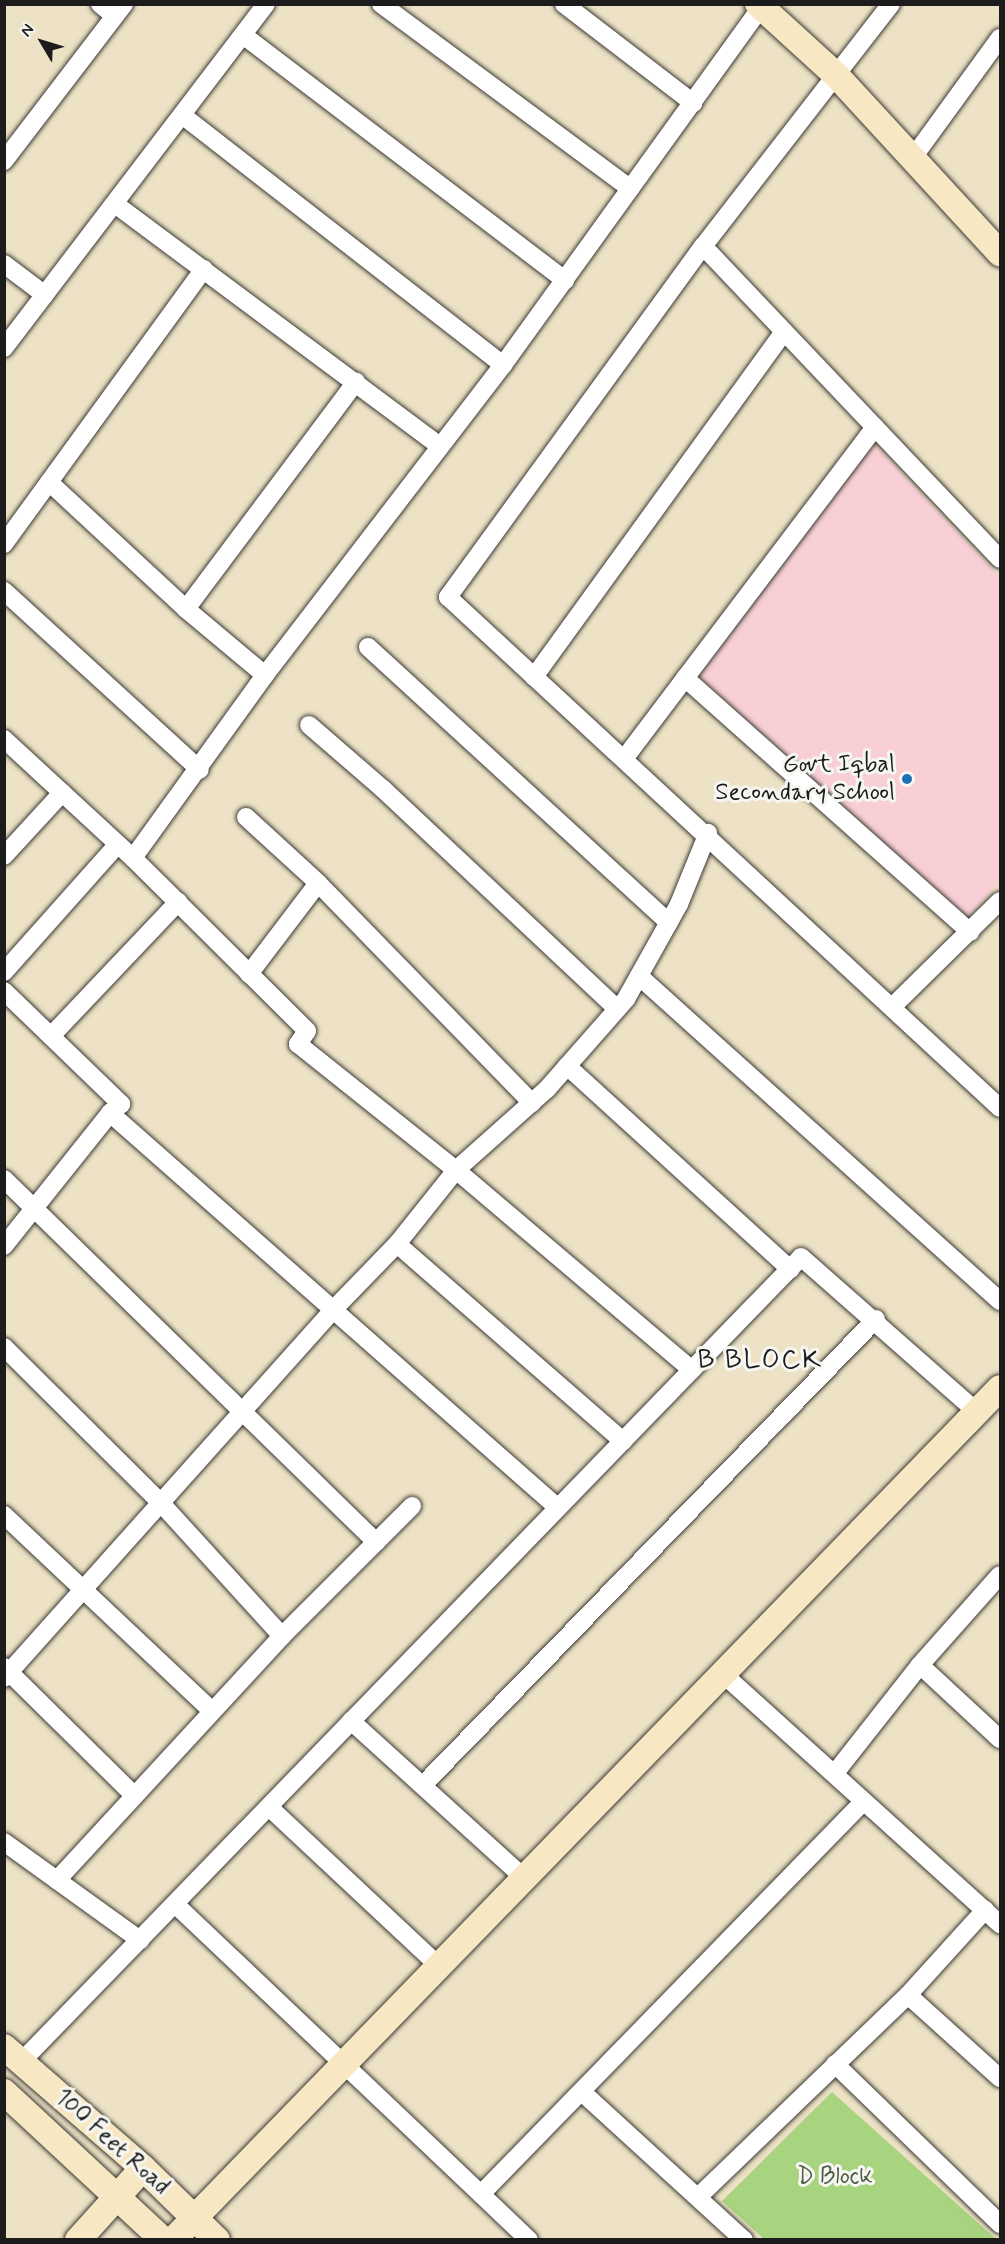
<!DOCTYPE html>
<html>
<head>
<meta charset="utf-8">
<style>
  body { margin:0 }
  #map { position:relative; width:1005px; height:2244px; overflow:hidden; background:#ede2c5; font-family:Mynerve,sans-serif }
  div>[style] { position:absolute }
  .built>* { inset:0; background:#f7cfd4 }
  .green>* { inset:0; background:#a8d37f }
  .roads { filter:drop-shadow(0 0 2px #3b3a35) drop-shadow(0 0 2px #3b3a35) }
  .street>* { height:18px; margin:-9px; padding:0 9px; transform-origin:9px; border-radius:9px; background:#fff }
  .secondary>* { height:26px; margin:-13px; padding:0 13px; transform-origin:13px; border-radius:13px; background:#f7e8c3 }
  .dots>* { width:16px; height:16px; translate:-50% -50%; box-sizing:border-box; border:3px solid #f6f6f2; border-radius:50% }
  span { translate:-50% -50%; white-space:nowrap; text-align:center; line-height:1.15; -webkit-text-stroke:6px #f6f6f2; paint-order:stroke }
  .poi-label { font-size:24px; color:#1c1c1c }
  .right { translate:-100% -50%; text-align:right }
  .street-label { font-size:24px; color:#1c1c1c }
  .park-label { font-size:24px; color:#4d5c3f }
  .quarter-label { font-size:27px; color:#1c1c1c; letter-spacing:1.5px }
  .frame { position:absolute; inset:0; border:6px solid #1c1c1c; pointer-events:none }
  .north { position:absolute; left:12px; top:12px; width:60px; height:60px; -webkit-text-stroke:4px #f6f6f2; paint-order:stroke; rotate:308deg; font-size:16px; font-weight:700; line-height:24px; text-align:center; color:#1c1c1c }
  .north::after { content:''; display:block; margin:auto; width:21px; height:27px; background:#1c1c1c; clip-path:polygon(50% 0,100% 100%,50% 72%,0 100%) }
</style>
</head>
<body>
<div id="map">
  <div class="built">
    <div style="clip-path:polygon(874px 444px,1000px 577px,1000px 882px,967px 917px,698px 676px)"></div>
  </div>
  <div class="green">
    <div style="clip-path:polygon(832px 2092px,996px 2239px,764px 2239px,722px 2201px)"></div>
  </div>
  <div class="roads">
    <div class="street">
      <div style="left:100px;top:4px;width:19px;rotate:39deg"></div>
      <div style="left:381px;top:4px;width:310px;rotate:36.5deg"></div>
      <div style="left:564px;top:4px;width:163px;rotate:37.5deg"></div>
      <div style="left:891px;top:4px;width:306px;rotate:127.8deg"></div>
      <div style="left:703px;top:246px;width:434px;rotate:126deg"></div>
      <div style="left:448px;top:597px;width:752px;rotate:42.79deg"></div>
      <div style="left:243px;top:35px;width:405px;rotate:37.3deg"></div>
      <div style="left:182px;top:115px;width:407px;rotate:37.9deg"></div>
      <div style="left:912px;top:159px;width:150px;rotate:-54deg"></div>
      <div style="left:4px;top:161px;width:198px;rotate:-52.6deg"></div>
      <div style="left:115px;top:204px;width:405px;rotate:36.7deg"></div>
      <div style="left:703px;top:246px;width:431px;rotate:46.5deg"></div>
      <div style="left:4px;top:264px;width:51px;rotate:37.1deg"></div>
      <div style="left:4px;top:348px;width:432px;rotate:-52.7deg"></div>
      <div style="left:49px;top:482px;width:187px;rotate:42.8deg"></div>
      <div style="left:186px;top:609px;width:103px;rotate:39.9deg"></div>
      <div style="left:4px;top:544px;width:340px;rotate:-54deg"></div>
      <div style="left:4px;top:591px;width:265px;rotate:42.4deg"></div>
      <div style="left:186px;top:609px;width:284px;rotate:-53.2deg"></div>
      <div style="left:368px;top:647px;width:408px;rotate:42.5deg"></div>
      <div style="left:534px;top:677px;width:426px;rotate:-54.1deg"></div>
      <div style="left:685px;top:678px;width:382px;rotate:41.7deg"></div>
      <div style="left:309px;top:725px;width:98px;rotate:40.9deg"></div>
      <div style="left:383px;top:789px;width:321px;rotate:43.2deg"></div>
      <div style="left:4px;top:739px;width:176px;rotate:42.7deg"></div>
      <div style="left:133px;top:858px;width:245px;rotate:44.8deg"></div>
      <div style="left:307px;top:1031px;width:16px;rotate:125deg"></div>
      <div style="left:298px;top:1044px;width:202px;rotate:38.6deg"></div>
      <div style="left:456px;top:1170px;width:309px;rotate:40.3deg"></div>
      <div style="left:624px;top:759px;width:416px;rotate:-52.9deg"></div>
      <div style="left:246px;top:817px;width:98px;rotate:42.5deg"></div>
      <div style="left:4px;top:856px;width:86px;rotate:-47.4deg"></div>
      <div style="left:133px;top:858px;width:226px;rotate:-54.2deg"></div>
      <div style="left:265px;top:675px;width:391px;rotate:-52.5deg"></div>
      <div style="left:503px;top:365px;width:445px;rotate:-54.2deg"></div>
      <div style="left:4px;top:972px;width:171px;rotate:-48.3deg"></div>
      <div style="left:249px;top:974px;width:114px;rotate:-52.8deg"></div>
      <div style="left:318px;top:883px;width:307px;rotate:45.8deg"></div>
      <div style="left:639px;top:976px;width:486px;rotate:42deg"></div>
      <div style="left:4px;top:991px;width:163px;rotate:44deg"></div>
      <div style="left:121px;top:1104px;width:14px;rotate:141deg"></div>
      <div style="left:110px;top:1113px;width:597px;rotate:41.4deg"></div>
      <div style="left:892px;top:1007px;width:151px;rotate:-44.5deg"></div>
      <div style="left:51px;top:1036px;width:185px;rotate:-46.5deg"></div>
      <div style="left:567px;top:1066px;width:302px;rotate:42.3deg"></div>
      <div style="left:4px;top:1179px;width:520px;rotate:44.3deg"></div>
      <div style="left:397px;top:1244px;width:300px;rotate:41.1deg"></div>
      <div style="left:4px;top:1246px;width:170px;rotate:-51.4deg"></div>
      <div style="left:4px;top:1347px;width:220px;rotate:44.8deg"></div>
      <div style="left:160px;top:1502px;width:181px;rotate:47.7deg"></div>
      <div style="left:4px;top:1515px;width:286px;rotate:43.3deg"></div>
      <div style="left:920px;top:1665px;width:109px;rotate:42.8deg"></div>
      <div style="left:4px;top:1667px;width:182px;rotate:44.6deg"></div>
      <div style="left:722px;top:1673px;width:375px;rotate:42.1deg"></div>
      <div style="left:4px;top:1678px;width:492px;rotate:-48.2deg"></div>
      <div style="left:332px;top:1311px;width:93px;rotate:-45.9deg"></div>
      <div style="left:397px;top:1244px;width:95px;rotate:-51.4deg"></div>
      <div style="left:456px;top:1170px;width:122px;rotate:-41.7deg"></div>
      <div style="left:547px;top:1089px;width:120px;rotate:-48.7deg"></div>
      <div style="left:626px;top:999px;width:109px;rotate:-60.8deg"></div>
      <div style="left:679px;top:904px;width:77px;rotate:-67.8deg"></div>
      <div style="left:351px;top:1721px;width:232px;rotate:42.2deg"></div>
      <div style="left:835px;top:1773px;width:137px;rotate:-51.8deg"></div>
      <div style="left:920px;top:1665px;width:120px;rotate:-48.4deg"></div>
      <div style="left:423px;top:1785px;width:650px;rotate:-45.81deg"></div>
      <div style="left:269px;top:1807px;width:231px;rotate:43.1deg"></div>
      <div style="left:4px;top:1842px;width:168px;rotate:35.8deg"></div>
      <div style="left:57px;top:1880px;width:332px;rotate:-47.3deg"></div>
      <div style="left:282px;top:1636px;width:184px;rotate:-45deg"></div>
      <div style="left:175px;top:1904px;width:488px;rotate:43.5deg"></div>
      <div style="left:908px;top:1995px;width:124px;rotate:42.1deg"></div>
      <div style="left:22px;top:2061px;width:1119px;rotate:-45.9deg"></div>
      <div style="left:801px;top:1257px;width:235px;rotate:41.4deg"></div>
      <div style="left:835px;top:2064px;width:230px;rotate:44.1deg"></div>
      <div style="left:583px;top:2093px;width:218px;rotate:42.4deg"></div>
      <div style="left:481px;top:2194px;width:547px;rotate:-45.74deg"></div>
      <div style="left:698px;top:2197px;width:291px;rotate:-43.9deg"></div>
      <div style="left:908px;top:1995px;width:115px;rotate:-47.8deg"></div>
    </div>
    <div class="secondary">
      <div style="left:758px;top:4px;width:107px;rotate:42.3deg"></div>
      <div style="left:837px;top:76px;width:241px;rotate:47.4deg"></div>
      <div style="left:4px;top:2047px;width:184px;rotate:41deg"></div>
      <div style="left:143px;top:2168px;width:103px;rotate:44.2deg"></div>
      <div style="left:4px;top:2092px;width:217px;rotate:42.9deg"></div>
      <div style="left:78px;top:2240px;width:97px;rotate:-47.9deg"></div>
      <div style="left:173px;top:2240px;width:1187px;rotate:-45.85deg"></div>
    </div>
  </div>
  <div class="dots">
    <div style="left:907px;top:779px;background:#1f6fb2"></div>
  </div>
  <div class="poi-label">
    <span class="right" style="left:895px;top:779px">Govt Iqbal<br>Secondary School</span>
  </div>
  <div class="street-label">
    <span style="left:112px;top:2142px;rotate:42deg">100 Feet Road</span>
  </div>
  <div class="park-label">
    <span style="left:835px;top:2177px">D Block</span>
  </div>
  <div class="quarter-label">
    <span style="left:760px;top:1361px">B BLOCK</span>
  </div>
  <div class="frame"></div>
  <div class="north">N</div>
</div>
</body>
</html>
